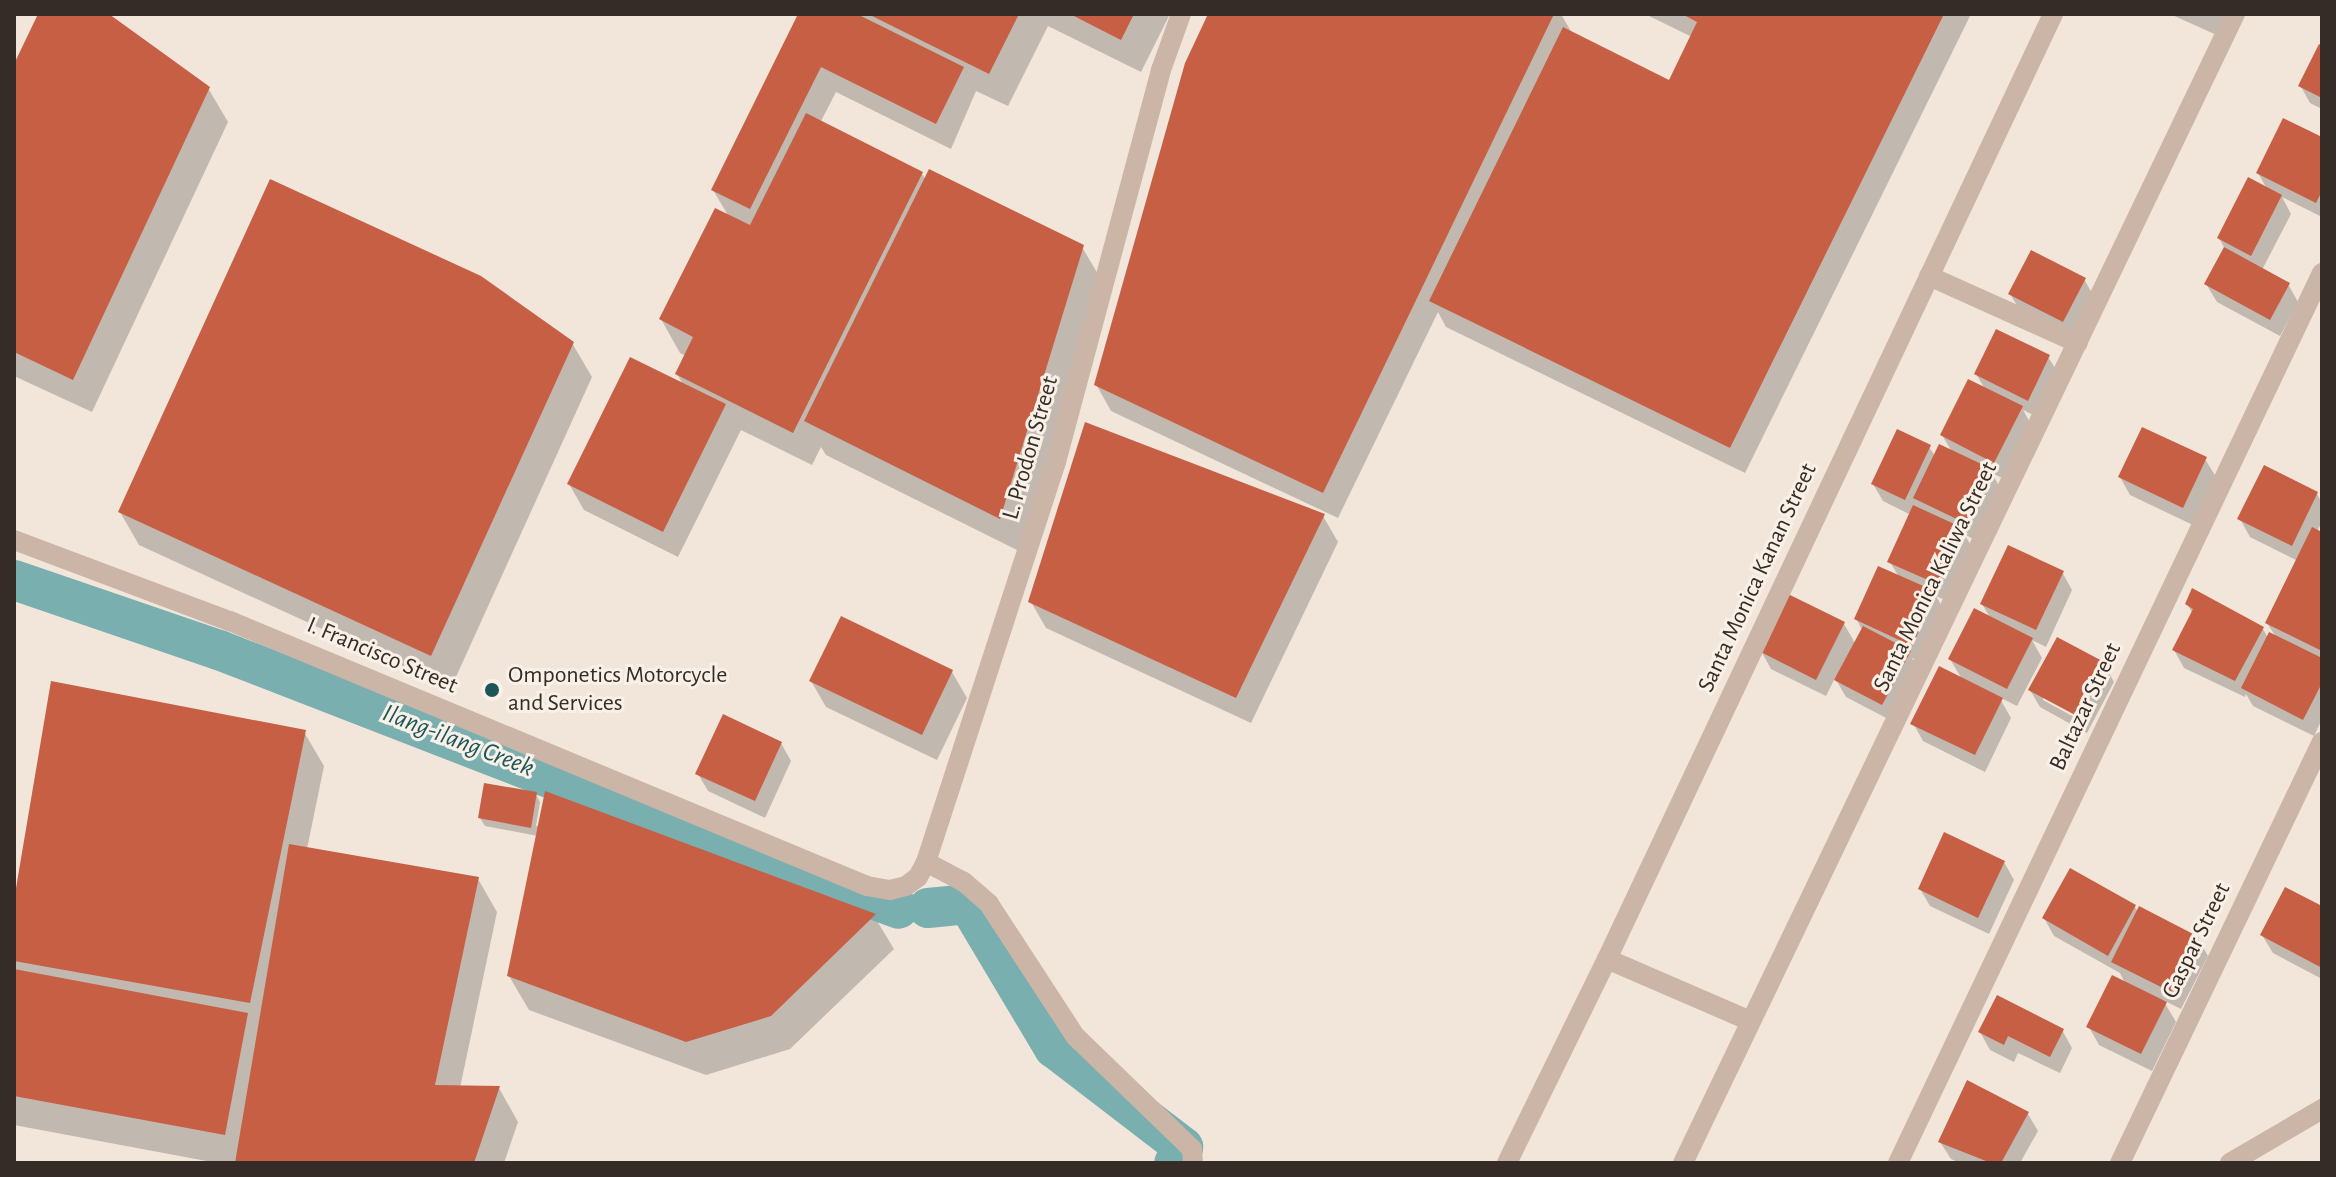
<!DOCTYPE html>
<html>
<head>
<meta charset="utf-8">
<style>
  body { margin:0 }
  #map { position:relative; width:2336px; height:1177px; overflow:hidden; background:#f2e6db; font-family:"Alegreya Sans",sans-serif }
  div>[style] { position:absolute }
  .shadow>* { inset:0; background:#0003 }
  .canal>* { height:40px; margin:-20px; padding:0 20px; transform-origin:20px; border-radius:20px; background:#7aafaf }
  .building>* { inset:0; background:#c65f44 }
  .minor>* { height:20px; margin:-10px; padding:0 10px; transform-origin:10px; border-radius:10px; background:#cab5a7 }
  .tertiary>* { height:20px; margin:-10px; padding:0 10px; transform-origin:10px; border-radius:10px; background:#cab5a7 }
  .dots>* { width:22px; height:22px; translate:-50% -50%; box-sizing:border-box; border:4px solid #f9f0e7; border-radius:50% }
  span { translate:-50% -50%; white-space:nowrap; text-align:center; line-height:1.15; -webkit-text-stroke:6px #f9f0e7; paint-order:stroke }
  .street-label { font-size:24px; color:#362c27 }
  .poi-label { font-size:24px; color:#362c27 }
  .left { translate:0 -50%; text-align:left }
  .water-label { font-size:26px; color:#1d5658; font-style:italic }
  .frame { position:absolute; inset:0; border:16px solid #362c27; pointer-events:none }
</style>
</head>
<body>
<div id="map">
  <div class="shadow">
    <div style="clip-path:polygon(40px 14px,105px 14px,208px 88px,228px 122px,92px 412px,14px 376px,14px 68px)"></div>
    <div style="clip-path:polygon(801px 14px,1170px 14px,1141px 72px,1048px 26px,1008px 106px,976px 91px,951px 149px,836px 92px,820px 123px,922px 174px,926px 180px,1082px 247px,1102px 281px,1019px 551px,826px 455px,821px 447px,812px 465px,741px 430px,678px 557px,584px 510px,569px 484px,684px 386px,677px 374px,686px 356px,680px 353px,661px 319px,729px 217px,713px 190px)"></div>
    <div style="clip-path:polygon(1210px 14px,1561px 14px,1573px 35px,1670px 82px,1692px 37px,1645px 14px,1971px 14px,1745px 473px,1446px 327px,1438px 312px,1338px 518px,1111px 411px,1096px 384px)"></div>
    <div style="clip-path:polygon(2170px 14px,2232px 14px,2221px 37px)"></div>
    <div style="clip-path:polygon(2322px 48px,2322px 109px,2310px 103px,2300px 85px)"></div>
    <div style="clip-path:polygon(2322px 139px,2322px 217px,2282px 197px,2291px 214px,2262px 270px,2288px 284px,2298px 302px,2280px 336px,2217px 302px,2206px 284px,2225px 249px,2219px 238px,2267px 189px,2258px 173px)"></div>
    <div style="clip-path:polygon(2084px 279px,2094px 297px,2073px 338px,2021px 312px,2010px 294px)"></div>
    <div style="clip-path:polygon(572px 343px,592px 377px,451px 688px,139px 545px,120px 512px)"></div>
    <div style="clip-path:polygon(2048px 357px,2059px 374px,2038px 417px,2023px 410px,2032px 426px,2004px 479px,1992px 473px,2000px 488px,1975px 540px,1964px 534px,1972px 547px,1947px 601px,1936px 596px,1945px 612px,1922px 662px,1912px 658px,1919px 670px,1892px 721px,1846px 697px,1835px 678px,1826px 696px,1771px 669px,1761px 651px,1844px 624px,1855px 643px,1862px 630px,1856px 618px,1899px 577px,1890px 562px,1911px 515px,1883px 501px,1873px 484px,1929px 447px,1935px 456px,1952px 452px,1942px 435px,1985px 389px,1976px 374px)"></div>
    <div style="clip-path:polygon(2205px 459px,2216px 477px,2193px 525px,2130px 495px,2120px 477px)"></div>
    <div style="clip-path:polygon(2317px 494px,2322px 503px,2322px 522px,2317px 531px,2322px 534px,2322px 719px,2314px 736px,2253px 706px,2246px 694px,2245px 697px,2184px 668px,2174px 650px,2193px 614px,2187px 604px,2263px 629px,2268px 638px,2276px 637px,2267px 623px,2298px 561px,2250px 537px,2240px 519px)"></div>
    <div style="clip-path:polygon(1323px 516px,1338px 542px,1251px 723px,1046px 628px,1031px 602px)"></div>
    <div style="clip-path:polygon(2062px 572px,2072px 590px,2046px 647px,2032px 640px,2042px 658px,2017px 706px,1999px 697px,2011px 718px,1985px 772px,1923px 741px,1913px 723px,1963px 681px,1950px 659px,1991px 619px,1982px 604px)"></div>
    <div style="clip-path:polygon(evenodd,2104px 664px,2114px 682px,2087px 733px,2040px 707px,2030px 690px,2104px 664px,2043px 695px,2087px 719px,2085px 723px,2043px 700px,2043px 695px)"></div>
    <div style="clip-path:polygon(952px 672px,967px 698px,937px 760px,826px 707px,811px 681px)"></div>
    <div style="clip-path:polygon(304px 732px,324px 766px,307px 849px,478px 879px,497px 912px,460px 1088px,499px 1088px,518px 1122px,504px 1163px,217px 1163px,14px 1125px,14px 912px)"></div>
    <div style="clip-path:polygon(781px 743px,791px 761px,765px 818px,708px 791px,698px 774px)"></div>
    <div style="clip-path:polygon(536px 794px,540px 802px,536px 826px,540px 826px,547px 794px,874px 916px,894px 949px,790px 1049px,706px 1075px,529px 1010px,509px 976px,538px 836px,485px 826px,480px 818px)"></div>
    <div style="clip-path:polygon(2004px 862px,2014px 880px,1989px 934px,1930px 906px,1920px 889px)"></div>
    <div style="clip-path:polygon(2135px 907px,2138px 912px,2198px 939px,2208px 956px,2181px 1009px,2163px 1000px,2176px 1022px,2152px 1071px,2099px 1045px,2089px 1027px,2126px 985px,2120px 973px,2054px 936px,2044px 918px)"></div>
    <div style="clip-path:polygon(2322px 908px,2322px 979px,2273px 953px,2262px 935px)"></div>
    <div style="clip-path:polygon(2062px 1030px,2072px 1048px,2060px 1073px,2018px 1053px,2014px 1062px,1990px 1050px,1980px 1032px)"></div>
    <div style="clip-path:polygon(2028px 1114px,2038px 1131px,2020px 1163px,1960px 1163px,1951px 1159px,1940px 1142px)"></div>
  </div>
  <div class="canal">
    <div style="left:14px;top:580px;width:217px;rotate:18.9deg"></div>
    <div style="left:219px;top:650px;width:431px;rotate:21.2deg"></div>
    <div style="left:621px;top:806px;width:296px;rotate:20.3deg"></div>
    <div style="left:928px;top:908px;width:40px;rotate:-5.7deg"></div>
    <div style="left:968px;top:904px;width:168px;rotate:59.2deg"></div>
    <div style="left:1054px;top:1048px;width:163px;rotate:37.5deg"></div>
    <div style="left:1183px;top:1147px;width:18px;rotate:119deg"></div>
  </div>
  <div class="building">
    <div style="clip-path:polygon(38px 14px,109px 14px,210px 87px,73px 380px,14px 352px,14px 64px)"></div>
    <div style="clip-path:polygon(798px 14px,857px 14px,964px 67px,936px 124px,821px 67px,750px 209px,711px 190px)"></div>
    <div style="clip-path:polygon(868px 14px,1019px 14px,989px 74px)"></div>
    <div style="clip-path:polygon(1070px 14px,1134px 14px,1121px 40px)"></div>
    <div style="clip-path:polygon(1208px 14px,1554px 14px,1323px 493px,1094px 385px,1185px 63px)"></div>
    <div style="clip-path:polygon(1682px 14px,1944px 14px,1730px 448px,1429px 301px,1563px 27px,1669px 80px,1697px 22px)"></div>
    <div style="clip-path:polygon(2319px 44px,2322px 46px,2322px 98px,2298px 86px)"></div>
    <div style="clip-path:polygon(806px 113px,923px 172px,793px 433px,675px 374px,693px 337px,659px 319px,715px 208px,750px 225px)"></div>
    <div style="clip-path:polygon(2283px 118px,2322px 137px,2322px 191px,2316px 203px,2256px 173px)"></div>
    <div style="clip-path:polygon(929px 169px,1084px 245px,1000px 519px,804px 421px)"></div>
    <div style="clip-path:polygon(2248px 177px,2282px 195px,2251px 256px,2217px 238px)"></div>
    <div style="clip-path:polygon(270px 179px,481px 276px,574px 342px,431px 656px,118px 512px)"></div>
    <div style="clip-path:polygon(2224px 247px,2290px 283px,2270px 320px,2204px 284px)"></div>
    <div style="clip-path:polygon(2031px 250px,2086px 278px,2063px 322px,2008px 294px)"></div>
    <div style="clip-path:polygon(1996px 329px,2050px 355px,2028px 401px,1974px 374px)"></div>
    <div style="clip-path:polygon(630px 357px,726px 404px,663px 532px,567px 484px)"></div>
    <div style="clip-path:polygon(1968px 379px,2023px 406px,1994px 463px,1940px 435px)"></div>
    <div style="clip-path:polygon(1085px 422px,1325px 514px,1236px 698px,1028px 602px)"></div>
    <div style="clip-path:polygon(2142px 427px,2207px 457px,2183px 508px,2118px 477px)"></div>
    <div style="clip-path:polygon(1897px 429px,1931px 445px,1905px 500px,1871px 484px)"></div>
    <div style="clip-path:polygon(1939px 444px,1992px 469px,1965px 523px,1913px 498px)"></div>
    <div style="clip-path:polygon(2264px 465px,2318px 492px,2292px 546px,2237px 519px)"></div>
    <div style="clip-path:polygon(1913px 505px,1963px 528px,1937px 584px,1887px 562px)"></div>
    <div style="clip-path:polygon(2312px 527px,2322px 532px,2322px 651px,2265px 623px)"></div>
    <div style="clip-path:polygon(2008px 545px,2064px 571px,2036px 630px,1980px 604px)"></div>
    <div style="clip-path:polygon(1878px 566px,1937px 592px,1912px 646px,1854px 619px)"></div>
    <div style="clip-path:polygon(2192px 588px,2264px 627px,2235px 681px,2172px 650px,2193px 609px,2185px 604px)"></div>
    <div style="clip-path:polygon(1788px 594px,1845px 622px,1816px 680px,1759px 651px)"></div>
    <div style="clip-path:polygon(1974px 608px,2033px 638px,2007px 689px,1948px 659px)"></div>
    <div style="clip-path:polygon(841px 616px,953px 670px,922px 735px,809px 681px)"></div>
    <div style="clip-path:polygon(1863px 626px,1911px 651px,1882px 705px,1834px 680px)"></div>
    <div style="clip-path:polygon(2269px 632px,2322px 658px,2322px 683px,2303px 720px,2241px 688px)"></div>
    <div style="clip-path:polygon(2057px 637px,2106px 663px,2077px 716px,2028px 690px)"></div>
    <div style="clip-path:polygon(1939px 666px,2003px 698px,1975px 755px,1910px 724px)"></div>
    <div style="clip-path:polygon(51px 681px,306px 730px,250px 1003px,14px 961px,14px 900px)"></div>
    <div style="clip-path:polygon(723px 714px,782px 742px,755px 801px,695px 774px)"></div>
    <div style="clip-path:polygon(484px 783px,537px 792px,531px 828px,478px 818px)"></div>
    <div style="clip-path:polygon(545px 791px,876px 914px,771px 1016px,686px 1042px,507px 976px)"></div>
    <div style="clip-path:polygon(1944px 832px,2005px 861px,1978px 918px,1918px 889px)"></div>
    <div style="clip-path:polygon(289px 844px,479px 877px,435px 1085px,500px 1086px,474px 1163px,235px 1163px)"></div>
    <div style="clip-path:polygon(2070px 868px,2136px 905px,2108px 956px,2042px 918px)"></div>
    <div style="clip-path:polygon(2285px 887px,2322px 906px,2322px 968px,2260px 935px)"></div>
    <div style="clip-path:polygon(2139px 906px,2199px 937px,2171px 992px,2111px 962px)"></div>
    <div style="clip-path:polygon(14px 969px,248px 1013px,225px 1135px,14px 1096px)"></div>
    <div style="clip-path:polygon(2112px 975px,2167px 1002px,2141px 1054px,2086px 1027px)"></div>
    <div style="clip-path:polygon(1997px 995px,2064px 1029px,2050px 1057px,2008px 1036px,2004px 1045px,1978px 1032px)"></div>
    <div style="clip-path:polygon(1967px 1080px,2029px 1112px,2001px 1163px,1991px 1163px,1938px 1142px)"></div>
  </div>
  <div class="minor">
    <div style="left:1929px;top:276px;width:163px;rotate:24.2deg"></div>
    <div style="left:926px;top:862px;width:421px;rotate:-72deg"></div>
    <div style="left:1056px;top:462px;width:406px;rotate:-75deg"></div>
    <div style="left:1161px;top:70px;width:59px;rotate:-70.3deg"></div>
    <div style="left:1607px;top:959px;width:156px;rotate:23.4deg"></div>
    <div style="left:1507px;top:1163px;width:227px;rotate:-63.9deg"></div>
    <div style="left:1607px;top:959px;width:1045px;rotate:-64.73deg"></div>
    <div style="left:1683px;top:1163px;width:1275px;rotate:-64.34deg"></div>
    <div style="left:1898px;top:1163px;width:986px;rotate:-64.53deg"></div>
    <div style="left:2120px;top:1163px;width:467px;rotate:-64.4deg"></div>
  </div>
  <div class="tertiary">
    <div style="left:14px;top:540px;width:231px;rotate:20.6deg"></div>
    <div style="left:230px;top:621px;width:690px;rotate:22.59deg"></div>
    <div style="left:867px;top:886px;width:23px;rotate:10deg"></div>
    <div style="left:890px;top:890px;width:16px;rotate:-14deg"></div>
    <div style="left:906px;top:886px;width:15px;rotate:-37deg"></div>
    <div style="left:918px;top:877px;width:17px;rotate:-62deg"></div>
    <div style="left:926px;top:862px;width:43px;rotate:27.8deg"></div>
    <div style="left:964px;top:882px;width:33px;rotate:41deg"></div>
    <div style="left:989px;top:904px;width:158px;rotate:56.9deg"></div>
    <div style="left:1075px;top:1036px;width:163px;rotate:44deg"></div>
    <div style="left:1192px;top:1149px;width:14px;rotate:86deg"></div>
    <div style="left:2230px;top:1163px;width:107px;rotate:-30.4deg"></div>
  </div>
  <div class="dots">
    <div style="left:492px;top:690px;background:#1d5658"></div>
  </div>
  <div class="street-label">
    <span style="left:1031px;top:448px;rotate:-74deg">L. Prodon Street</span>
    <span style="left:1936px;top:577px;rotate:-64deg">Santa Monica Kaliwa Street</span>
    <span style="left:1758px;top:578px;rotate:-65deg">Santa Monica Kanan Street</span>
    <span style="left:382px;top:656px;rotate:23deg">I. Francisco Street</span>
    <span style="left:2086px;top:707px;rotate:-65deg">Baltazar Street</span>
    <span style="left:2197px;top:941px;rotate:-64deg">Gaspar Street</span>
  </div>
  <div class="poi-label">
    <span class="left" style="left:508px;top:690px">Omponetics Motorcycle<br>and Services</span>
  </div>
  <div class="water-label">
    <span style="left:458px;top:741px;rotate:21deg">Ilang-ilang Creek</span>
  </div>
  <div class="frame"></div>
</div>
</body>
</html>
